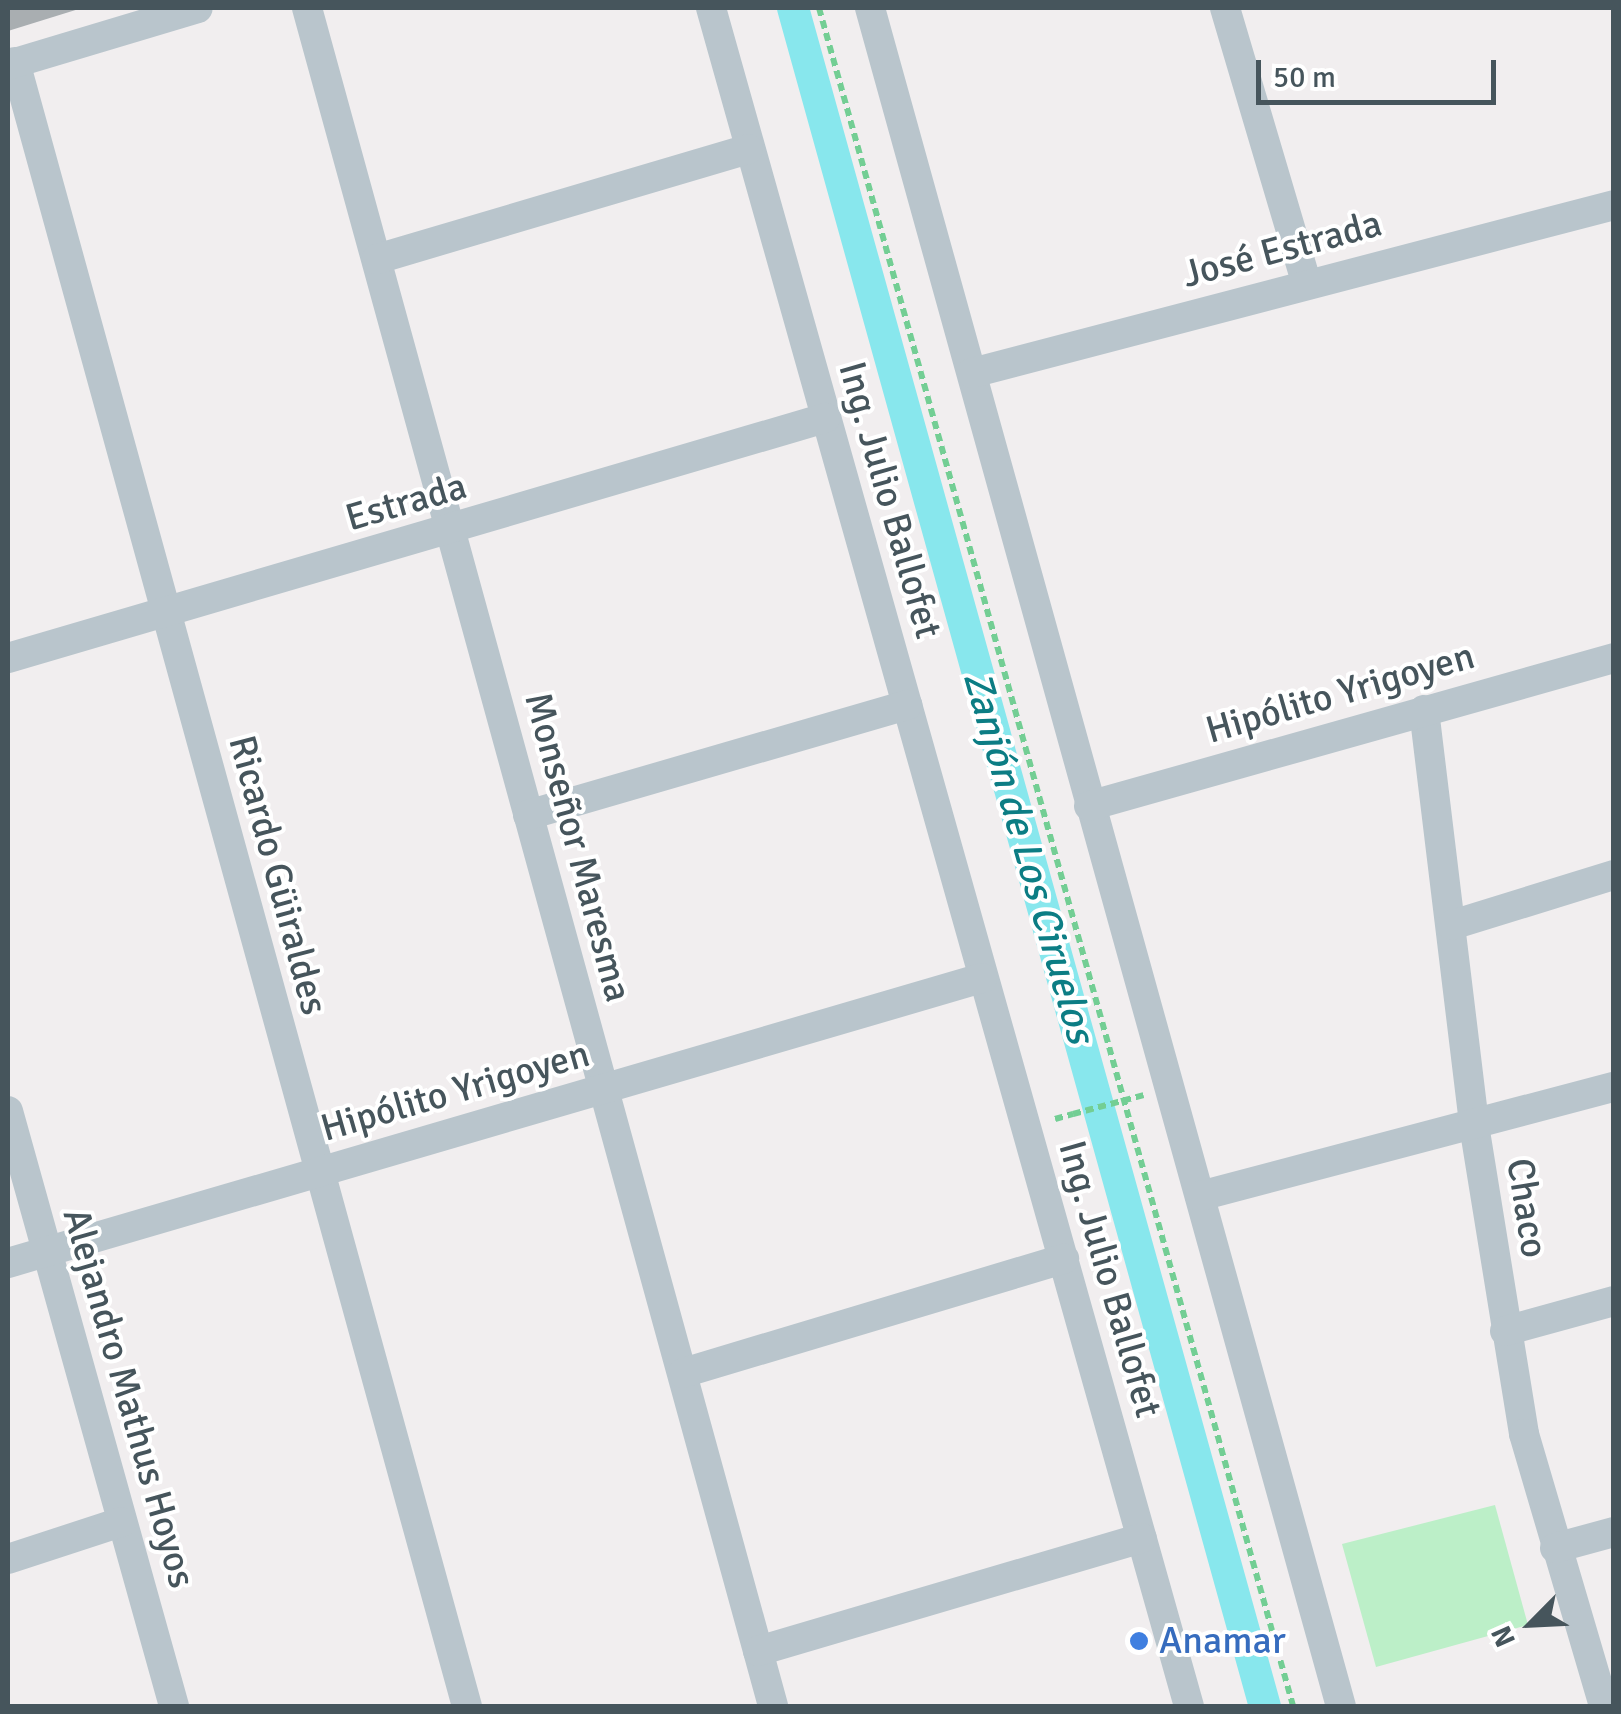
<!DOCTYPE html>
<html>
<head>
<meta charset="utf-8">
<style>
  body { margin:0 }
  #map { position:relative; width:1621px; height:1714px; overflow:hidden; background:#f1eeef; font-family:Signika,sans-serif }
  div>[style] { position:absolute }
  .green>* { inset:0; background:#bcefc8 }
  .canal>* { height:32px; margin:-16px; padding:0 16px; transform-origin:16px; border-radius:16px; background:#88e7ed }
  .path>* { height:6px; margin-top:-3px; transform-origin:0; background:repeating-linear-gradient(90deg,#73ce94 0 8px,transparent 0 13px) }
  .minor>* { height:30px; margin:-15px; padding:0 15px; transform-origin:15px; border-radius:15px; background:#b9c5cc }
  .path-bridge>* { height:6px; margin-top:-3px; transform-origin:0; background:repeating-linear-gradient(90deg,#73ce94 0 8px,transparent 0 13px) }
  .wall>* { inset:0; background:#a9aeb1 }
  .dots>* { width:28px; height:28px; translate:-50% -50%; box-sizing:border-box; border:5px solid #fff; border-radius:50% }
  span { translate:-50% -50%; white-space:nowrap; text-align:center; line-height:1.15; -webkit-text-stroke:8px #fff; paint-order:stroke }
  .street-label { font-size:38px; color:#46555c }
  .shop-label { font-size:38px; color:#366cbe }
  .left { translate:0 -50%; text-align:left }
  .water-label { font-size:40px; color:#0c7d84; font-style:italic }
  .frame { position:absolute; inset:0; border:10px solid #46555c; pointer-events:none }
  .north { position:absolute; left:1481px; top:1574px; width:100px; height:100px; -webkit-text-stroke:8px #fff; paint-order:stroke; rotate:246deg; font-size:28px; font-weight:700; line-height:40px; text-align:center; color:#46555c }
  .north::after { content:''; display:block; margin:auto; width:35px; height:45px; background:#46555c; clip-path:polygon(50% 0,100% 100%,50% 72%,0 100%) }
  .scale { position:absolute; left:1256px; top:60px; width:240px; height:45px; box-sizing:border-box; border:5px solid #46555c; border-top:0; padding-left:12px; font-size:30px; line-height:35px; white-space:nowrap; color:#46555c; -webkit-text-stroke:8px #fff; paint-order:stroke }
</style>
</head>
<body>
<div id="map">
  <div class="green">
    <div style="clip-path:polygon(1495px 1505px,1528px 1625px,1376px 1667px,1342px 1544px)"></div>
  </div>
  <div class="canal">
    <div style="left:793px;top:8px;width:1762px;rotate:74.47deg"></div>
  </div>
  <div class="path">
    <div style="left:819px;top:8px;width:1763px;rotate:74.4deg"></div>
    <div style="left:1055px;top:1119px;width:19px;rotate:-16deg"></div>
  </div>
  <div class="minor">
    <div style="left:307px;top:8px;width:1761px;rotate:74.65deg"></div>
    <div style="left:711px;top:8px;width:1764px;rotate:74.28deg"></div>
    <div style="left:870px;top:8px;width:1762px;rotate:74.5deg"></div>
    <div style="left:1225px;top:8px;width:288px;rotate:73.5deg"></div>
    <div style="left:15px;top:62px;width:1705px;rotate:74.63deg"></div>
    <div style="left:8px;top:65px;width:198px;rotate:-16.7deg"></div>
    <div style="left:377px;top:259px;width:387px;rotate:-16.5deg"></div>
    <div style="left:972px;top:373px;width:664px;rotate:-14.66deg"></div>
    <div style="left:8px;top:658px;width:852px;rotate:-16.37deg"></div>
    <div style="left:1424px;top:710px;width:418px;rotate:83.1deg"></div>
    <div style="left:1474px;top:1125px;width:313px;rotate:80.8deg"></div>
    <div style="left:1524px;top:1434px;width:284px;rotate:73.6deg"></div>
    <div style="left:1089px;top:806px;width:545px;rotate:-15.74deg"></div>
    <div style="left:528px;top:815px;width:395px;rotate:-16.2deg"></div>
    <div style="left:1452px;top:925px;width:170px;rotate:-17.2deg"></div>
    <div style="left:8px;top:1111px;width:618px;rotate:74.41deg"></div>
    <div style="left:1200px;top:1196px;width:428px;rotate:-14.8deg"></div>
    <div style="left:8px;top:1263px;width:1015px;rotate:-16.31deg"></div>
    <div style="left:1505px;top:1331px;width:113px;rotate:-15.4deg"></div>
    <div style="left:683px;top:1373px;width:398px;rotate:-16.7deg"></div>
    <div style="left:1555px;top:1548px;width:61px;rotate:-15.2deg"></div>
    <div style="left:8px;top:1559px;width:119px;rotate:-18.1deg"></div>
    <div style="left:758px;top:1651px;width:400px;rotate:-16.4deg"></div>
  </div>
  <div class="path-bridge">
    <div style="left:1073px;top:1114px;width:73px;rotate:-15deg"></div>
  </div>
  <div class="wall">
    <div style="clip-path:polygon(8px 8px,82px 8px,8px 31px)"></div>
  </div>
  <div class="dots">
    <div style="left:1139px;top:1641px;background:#3f7fe0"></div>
  </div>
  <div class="street-label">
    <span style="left:1282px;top:249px;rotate:-15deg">José Estrada</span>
    <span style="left:890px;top:500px;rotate:74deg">Ing. Julio Ballofet</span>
    <span style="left:406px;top:502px;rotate:-16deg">Estrada</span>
    <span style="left:1340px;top:693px;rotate:-16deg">Hipólito Yrigoyen</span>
    <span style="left:578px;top:847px;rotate:75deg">Monseñor Maresma</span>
    <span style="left:278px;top:875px;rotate:75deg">Ricardo Güiraldes</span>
    <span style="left:455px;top:1091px;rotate:-16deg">Hipólito Yrigoyen</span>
    <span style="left:1527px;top:1208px;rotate:81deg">Chaco</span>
    <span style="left:1110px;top:1279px;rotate:74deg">Ing. Julio Ballofet</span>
    <span style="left:129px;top:1398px;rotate:74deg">Alejandro Mathus Hoyos</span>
  </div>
  <div class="shop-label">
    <span class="left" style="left:1159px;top:1641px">Anamar</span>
  </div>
  <div class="water-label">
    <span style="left:1029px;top:857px;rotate:74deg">Zanjón de Los Ciruelos</span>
  </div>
  <div class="frame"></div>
  <div class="north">N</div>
  <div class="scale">50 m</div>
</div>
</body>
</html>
